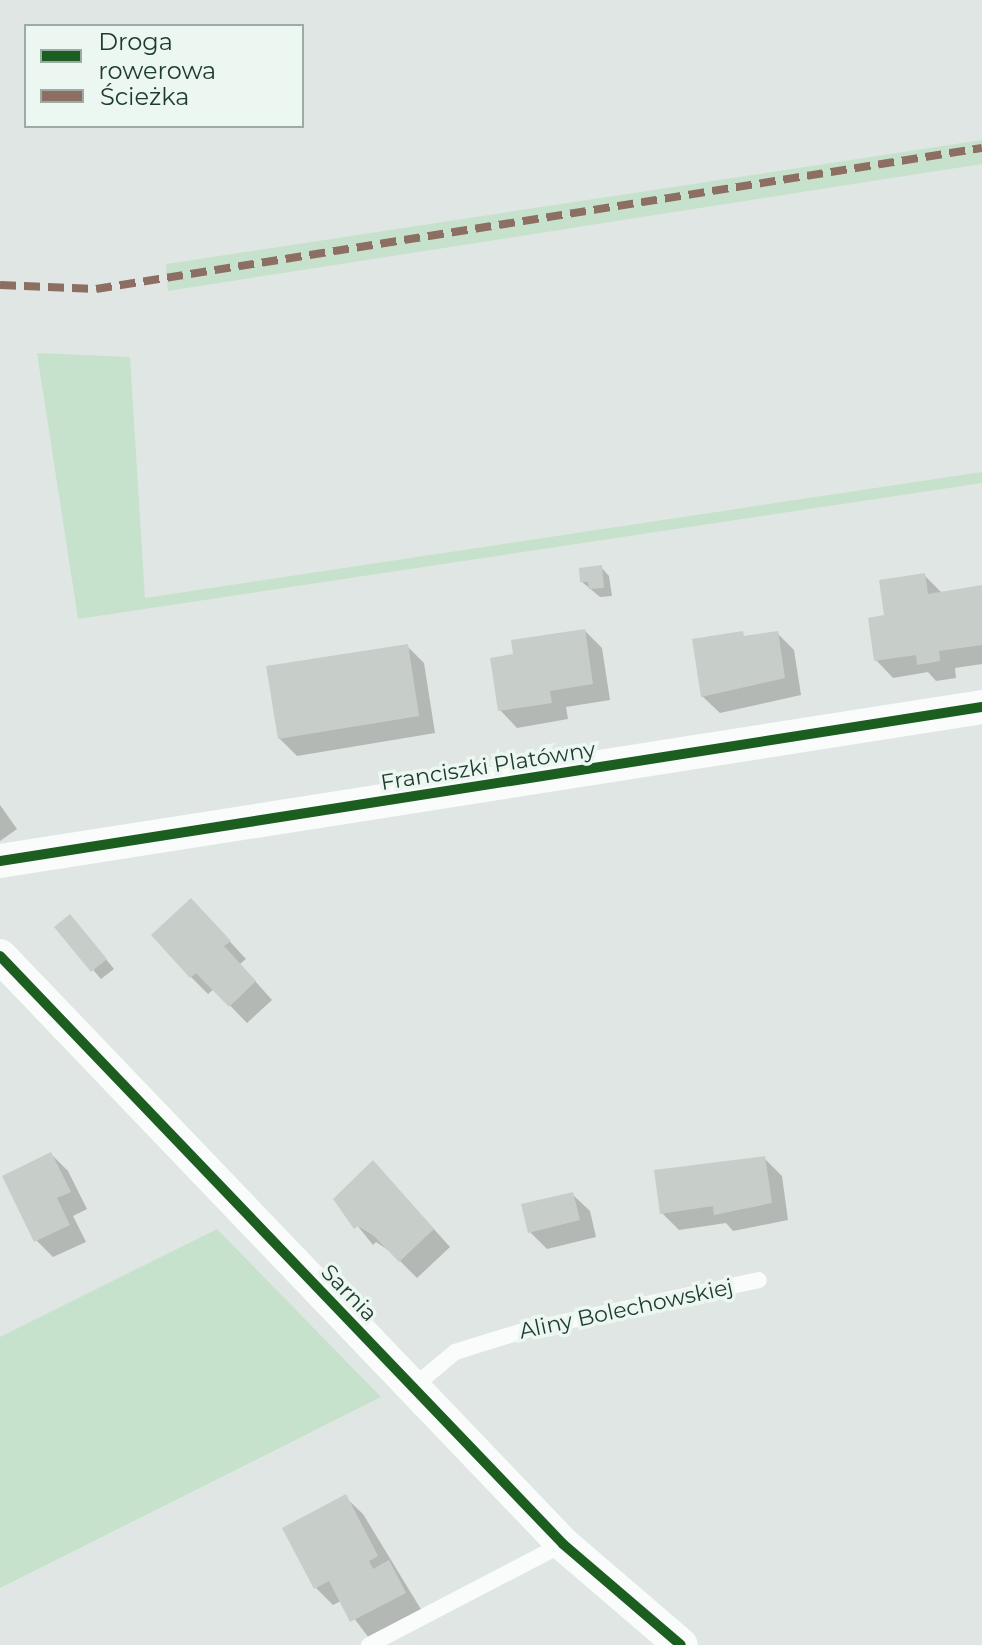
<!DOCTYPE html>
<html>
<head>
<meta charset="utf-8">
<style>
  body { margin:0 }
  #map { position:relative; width:982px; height:1645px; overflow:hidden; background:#e0e6e3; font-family:Montserrat,sans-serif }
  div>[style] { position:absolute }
  .green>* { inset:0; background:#c7e2cc }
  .shadow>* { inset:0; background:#0003 }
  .building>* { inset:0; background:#c7ceca }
  .lane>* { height:16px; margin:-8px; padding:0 8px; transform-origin:8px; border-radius:8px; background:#fafbfb }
  .street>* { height:34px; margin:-17px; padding:0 17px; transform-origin:17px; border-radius:17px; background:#fafbfb }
  .quiet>* { height:8px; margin-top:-4px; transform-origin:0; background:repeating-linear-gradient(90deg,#8d6e63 0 16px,transparent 0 24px) }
  .cycleway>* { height:10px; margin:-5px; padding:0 5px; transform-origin:5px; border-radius:5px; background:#1b5e20 }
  span { translate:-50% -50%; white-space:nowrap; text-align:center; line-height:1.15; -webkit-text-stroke:7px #edf7f1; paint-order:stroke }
  .street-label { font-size:22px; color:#1d3b2f }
  .legend { position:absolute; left:24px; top:24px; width:280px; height:104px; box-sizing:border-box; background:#edf7f1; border:2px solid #9aaca3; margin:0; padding:10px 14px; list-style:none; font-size:24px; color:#1d3b2f }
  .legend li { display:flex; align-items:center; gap:16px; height:40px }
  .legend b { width:40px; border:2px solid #9aaca3 }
</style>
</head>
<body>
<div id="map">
  <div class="green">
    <div style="clip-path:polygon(982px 140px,982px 164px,168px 291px,166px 264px)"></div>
    <div style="clip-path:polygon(37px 353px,130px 357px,145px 598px,982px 472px,982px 483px,78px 619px)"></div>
    <div style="clip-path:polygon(217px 1229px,381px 1397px,0 1588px,0 1337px)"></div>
  </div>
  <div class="shadow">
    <div style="clip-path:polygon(601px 567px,609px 576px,612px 596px,600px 597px,582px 582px)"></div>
    <div style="clip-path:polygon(924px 575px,942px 593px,982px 587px,982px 664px,955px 668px,956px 678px,936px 681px,928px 672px,893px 678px,876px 660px,886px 617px)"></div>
    <div style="clip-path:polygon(585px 631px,602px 648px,610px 700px,566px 707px,568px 719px,517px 728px,500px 710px,517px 656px)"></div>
    <div style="clip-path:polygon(777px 633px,794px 650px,801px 695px,720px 713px,702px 696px,694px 641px)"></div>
    <div style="clip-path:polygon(407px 646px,424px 663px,435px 733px,297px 756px,279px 738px)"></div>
    <div style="clip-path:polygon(0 805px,17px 829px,0 841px)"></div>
    <div style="clip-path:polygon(208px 918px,246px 959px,240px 964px,272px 1000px,247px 1023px,214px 989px,208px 994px,191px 977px)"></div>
    <div style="clip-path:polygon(78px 925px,114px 969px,101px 979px,57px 928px)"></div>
    <div style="clip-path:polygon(51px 1154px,68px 1171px,87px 1209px,73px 1216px,86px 1242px,53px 1257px,36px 1240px)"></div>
    <div style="clip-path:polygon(764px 1158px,782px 1176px,788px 1220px,733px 1231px,726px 1223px,679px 1230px,662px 1213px)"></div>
    <div style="clip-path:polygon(390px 1180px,450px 1247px,417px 1278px,391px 1252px,376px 1242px,373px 1245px,336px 1199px)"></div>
    <div style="clip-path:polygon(572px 1194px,590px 1211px,596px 1237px,547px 1249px,530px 1232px)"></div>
    <div style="clip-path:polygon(345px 1497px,363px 1514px,422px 1611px,369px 1638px,341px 1601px,333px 1605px,316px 1588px,284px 1529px)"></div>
  </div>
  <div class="building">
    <div style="clip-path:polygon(602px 565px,604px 588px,589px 589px,588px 582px,580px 582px,579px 568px)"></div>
    <div style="clip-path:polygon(925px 573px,928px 594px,982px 585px,982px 645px,939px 651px,940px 661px,917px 665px,916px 655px,874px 661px,868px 618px,884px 615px,879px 580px)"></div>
    <div style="clip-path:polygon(585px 629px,593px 684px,550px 691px,552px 703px,498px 711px,490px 658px,513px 654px,511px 640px)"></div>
    <div style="clip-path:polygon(743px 631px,744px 636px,778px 631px,785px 678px,701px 697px,692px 639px)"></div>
    <div style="clip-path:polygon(408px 644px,419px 716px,278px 739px,266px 666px)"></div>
    <div style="clip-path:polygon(191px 898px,231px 941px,224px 946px,256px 981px,229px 1007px,196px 973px,190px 978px,151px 935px)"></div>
    <div style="clip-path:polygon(70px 914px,107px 959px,91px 972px,54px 927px)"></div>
    <div style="clip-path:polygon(51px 1152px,71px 1192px,57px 1198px,70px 1225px,34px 1242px,2px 1176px)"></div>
    <div style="clip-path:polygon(765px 1156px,772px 1203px,714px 1215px,713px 1206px,660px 1214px,654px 1170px)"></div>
    <div style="clip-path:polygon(373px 1160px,434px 1229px,399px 1262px,374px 1236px,358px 1226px,354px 1229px,333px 1199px)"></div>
    <div style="clip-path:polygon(573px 1192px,580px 1220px,528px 1233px,521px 1204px)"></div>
    <div style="clip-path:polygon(346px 1494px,378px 1556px,369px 1561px,373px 1569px,389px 1560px,406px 1593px,350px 1622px,329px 1581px,314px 1589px,282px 1528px)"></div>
  </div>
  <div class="lane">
    <div style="left:412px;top:1388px;width:56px;rotate:-39.9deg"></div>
    <div style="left:455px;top:1352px;width:74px;rotate:-17.2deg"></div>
    <div style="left:526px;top:1330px;width:238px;rotate:-12.1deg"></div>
    <div style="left:369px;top:1645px;width:219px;rotate:-27.5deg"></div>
  </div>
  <div class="street">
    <div style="left:0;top:861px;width:994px;rotate:-8.91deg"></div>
    <div style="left:0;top:956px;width:814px;rotate:46.24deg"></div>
    <div style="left:563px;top:1544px;width:155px;rotate:40.6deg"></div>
  </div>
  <div class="quiet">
    <div style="left:0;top:285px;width:96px;rotate:2.4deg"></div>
    <div style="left:96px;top:289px;width:897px;rotate:-9.04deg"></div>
  </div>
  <div class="cycleway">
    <div style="left:0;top:861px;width:994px;rotate:-8.91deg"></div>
    <div style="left:0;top:956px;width:814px;rotate:46.24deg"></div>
    <div style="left:563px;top:1544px;width:155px;rotate:40.6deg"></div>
  </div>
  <div class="street-label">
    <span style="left:488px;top:766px;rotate:-9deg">Franciszki Platówny</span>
    <span style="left:349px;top:1293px;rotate:46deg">Sarnia</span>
    <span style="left:626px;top:1309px;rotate:-12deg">Aliny Bolechowskiej</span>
  </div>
  <ul class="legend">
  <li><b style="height:10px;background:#1b5e20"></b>Droga rowerowa</li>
  <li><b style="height:10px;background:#8d6e63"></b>Ścieżka</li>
  </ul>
</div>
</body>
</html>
